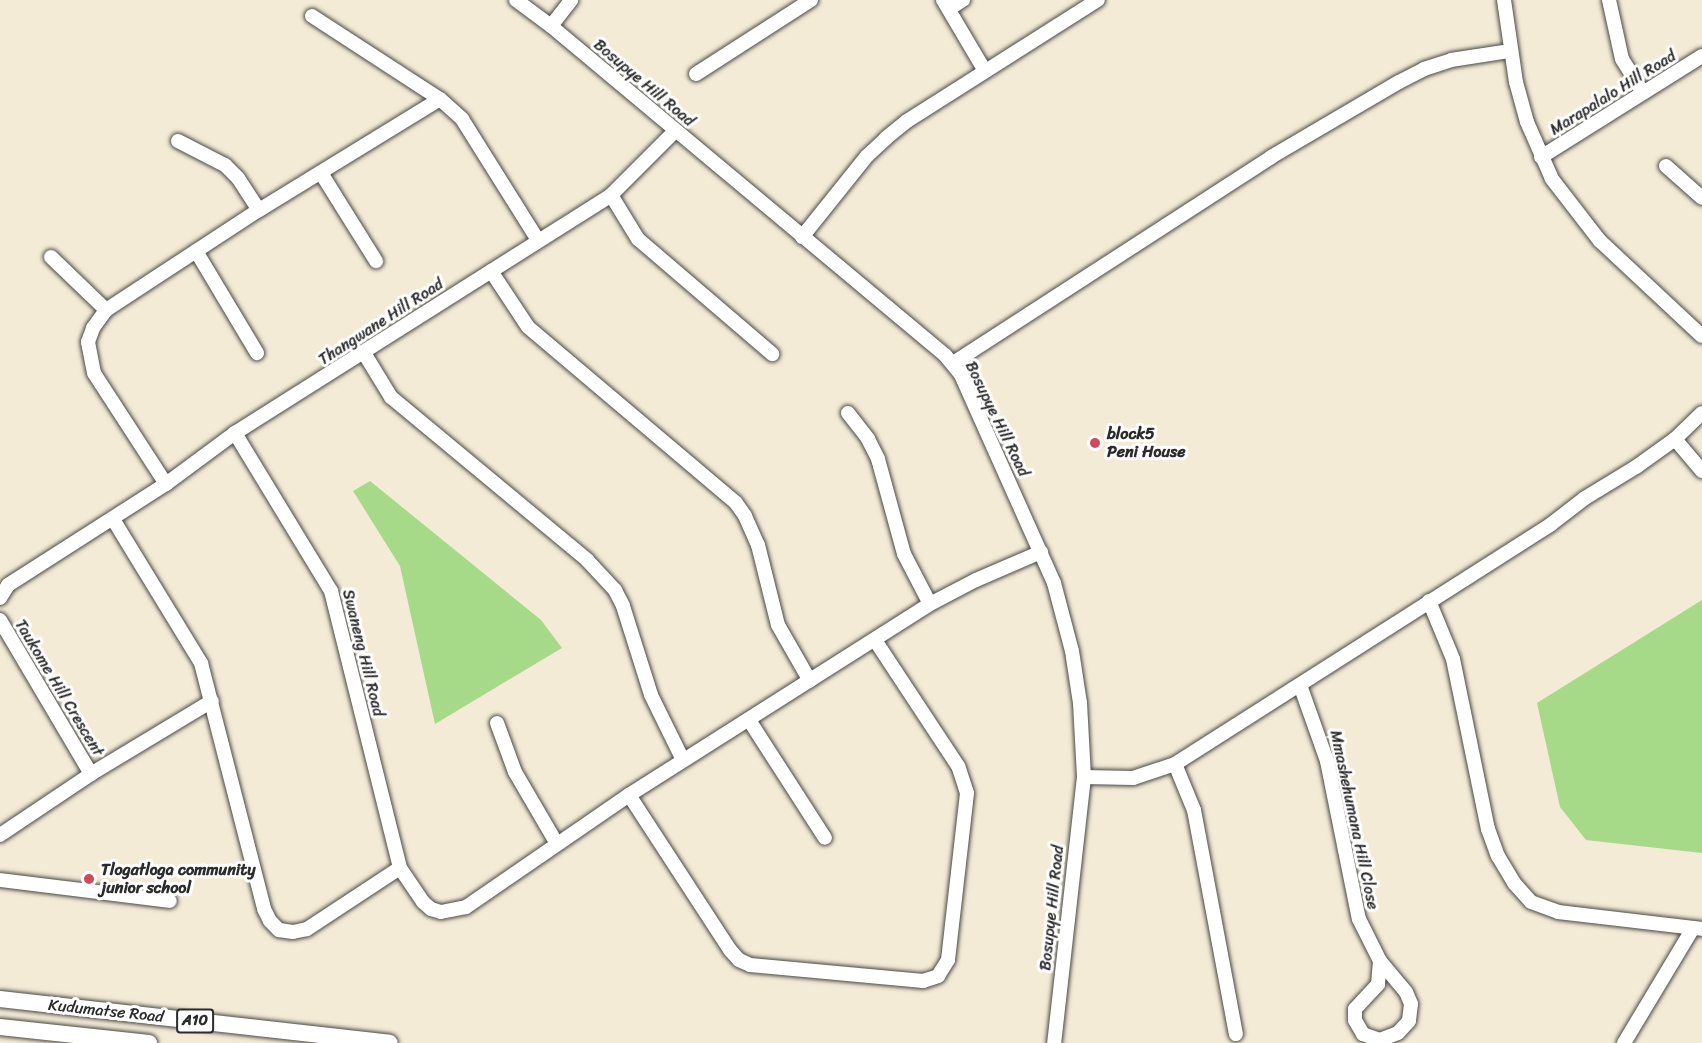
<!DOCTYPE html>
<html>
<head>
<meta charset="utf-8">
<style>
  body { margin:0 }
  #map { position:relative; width:1702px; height:1043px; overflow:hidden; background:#f3ebd6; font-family:Sriracha,sans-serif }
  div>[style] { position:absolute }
  .green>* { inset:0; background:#a6d988 }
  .roads { filter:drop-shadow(0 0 2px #494845) drop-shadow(0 0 2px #494845) }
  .minor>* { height:14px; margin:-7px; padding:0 7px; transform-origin:7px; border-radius:7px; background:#fff }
  .major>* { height:16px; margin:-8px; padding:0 8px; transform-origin:8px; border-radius:8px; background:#fff }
  .dots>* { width:16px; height:16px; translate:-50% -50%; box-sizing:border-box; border:3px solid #fff; border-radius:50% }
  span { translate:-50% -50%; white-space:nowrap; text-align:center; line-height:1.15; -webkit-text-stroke:6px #fff; paint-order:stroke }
  .shield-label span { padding:2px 4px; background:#fff; border:2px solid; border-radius:4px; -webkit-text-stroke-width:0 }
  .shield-label { font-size:15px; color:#2b2b2b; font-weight:700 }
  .street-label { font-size:16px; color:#2b2b2b }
  .poi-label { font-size:16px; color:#2b2b2b; font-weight:700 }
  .left { translate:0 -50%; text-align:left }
</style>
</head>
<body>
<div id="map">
  <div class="green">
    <div style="clip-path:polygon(370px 481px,541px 620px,562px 648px,435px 724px,400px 566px,353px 491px)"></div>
    <div style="clip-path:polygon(1702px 600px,1702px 853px,1586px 840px,1560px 807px,1537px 703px)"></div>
  </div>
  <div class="roads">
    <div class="minor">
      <div style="left:516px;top:0;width:44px;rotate:36.6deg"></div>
      <div style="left:551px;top:26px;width:513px;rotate:39.86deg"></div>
      <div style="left:945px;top:355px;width:26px;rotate:51deg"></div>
      <div style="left:961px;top:375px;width:228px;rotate:65.9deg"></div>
      <div style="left:1054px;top:583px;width:70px;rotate:75.2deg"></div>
      <div style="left:1072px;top:651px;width:53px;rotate:81.3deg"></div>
      <div style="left:1080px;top:703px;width:74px;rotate:86.9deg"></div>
      <div style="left:1084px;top:777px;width:268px;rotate:96.4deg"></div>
      <div style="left:943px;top:0;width:82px;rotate:59.4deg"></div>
      <div style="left:1504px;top:0;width:83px;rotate:81.7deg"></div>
      <div style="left:1516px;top:82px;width:41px;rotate:74.6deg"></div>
      <div style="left:1527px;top:122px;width:62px;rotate:66.3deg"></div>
      <div style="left:1552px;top:179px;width:78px;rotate:52.3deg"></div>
      <div style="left:1600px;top:241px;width:139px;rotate:43deg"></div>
      <div style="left:1609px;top:0;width:60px;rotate:77.6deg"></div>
      <div style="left:1622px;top:59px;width:40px;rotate:58deg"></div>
      <div style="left:949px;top:9px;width:17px;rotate:-33deg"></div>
      <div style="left:312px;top:16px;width:153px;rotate:33deg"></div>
      <div style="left:440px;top:99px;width:30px;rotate:42deg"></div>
      <div style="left:462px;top:119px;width:143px;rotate:57.9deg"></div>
      <div style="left:551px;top:26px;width:33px;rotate:-52deg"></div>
      <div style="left:696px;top:74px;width:137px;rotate:-32.8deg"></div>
      <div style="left:178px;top:141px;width:53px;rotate:27.1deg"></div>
      <div style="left:225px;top:165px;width:18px;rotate:45deg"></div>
      <div style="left:238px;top:178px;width:38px;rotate:57deg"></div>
      <div style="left:1541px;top:157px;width:190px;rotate:-32.1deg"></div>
      <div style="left:1666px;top:166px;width:48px;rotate:41.6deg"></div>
      <div style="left:321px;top:173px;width:104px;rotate:58deg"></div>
      <div style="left:611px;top:195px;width:52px;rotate:58.5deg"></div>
      <div style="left:638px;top:239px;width:177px;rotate:40.6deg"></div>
      <div style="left:802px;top:237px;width:104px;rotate:-51.3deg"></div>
      <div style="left:867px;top:156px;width:26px;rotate:-43deg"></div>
      <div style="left:886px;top:138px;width:27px;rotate:-39deg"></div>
      <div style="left:907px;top:121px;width:226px;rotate:-32.4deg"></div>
      <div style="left:196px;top:251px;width:119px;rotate:59.1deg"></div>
      <div style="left:51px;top:257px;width:76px;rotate:43.9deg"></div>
      <div style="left:491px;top:271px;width:67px;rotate:56.5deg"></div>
      <div style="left:528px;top:327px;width:272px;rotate:40.2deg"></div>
      <div style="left:736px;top:503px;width:16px;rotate:55deg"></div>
      <div style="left:745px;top:516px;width:32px;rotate:66deg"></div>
      <div style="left:758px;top:545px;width:82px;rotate:76deg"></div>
      <div style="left:778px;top:625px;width:64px;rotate:60.3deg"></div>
      <div style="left:364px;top:353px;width:52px;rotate:58.5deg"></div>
      <div style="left:391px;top:397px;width:255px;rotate:39.7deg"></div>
      <div style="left:587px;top:560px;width:41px;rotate:47deg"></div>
      <div style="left:615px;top:590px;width:18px;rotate:63deg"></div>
      <div style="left:623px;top:606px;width:93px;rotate:72.5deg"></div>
      <div style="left:651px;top:695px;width:72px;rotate:63.8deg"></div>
      <div style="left:953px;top:363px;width:379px;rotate:-32.9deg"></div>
      <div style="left:1271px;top:157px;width:148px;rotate:-30.4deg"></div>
      <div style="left:1399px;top:82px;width:28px;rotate:-27deg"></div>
      <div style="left:1424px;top:69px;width:28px;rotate:-18deg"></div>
      <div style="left:1451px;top:60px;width:60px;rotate:-8.7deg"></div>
      <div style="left:848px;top:413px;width:33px;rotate:52deg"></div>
      <div style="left:868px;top:439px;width:22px;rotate:63deg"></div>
      <div style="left:878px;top:459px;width:98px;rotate:74.7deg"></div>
      <div style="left:904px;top:554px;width:56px;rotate:62.5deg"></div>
      <div style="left:235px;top:433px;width:185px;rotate:58.7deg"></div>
      <div style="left:331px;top:591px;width:285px;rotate:76deg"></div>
      <div style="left:400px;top:868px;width:41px;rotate:55.9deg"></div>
      <div style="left:423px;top:902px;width:11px;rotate:41deg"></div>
      <div style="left:431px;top:909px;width:10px;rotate:17deg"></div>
      <div style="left:441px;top:912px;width:25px;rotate:-11deg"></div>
      <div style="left:466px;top:907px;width:198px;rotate:-34.5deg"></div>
      <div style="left:629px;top:795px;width:356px;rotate:-32.4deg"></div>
      <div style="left:930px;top:604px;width:52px;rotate:-27.6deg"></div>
      <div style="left:976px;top:580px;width:71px;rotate:-23.3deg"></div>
      <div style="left:1675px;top:439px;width:42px;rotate:49.8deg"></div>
      <div style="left:166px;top:484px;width:132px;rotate:-123deg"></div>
      <div style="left:94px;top:373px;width:32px;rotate:-101deg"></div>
      <div style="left:88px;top:342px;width:15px;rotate:-70deg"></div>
      <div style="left:93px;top:328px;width:22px;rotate:-54deg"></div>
      <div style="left:106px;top:310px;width:183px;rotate:-33.2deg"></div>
      <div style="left:259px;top:210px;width:212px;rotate:-31.5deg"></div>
      <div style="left:113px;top:519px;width:169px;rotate:58.6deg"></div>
      <div style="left:201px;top:663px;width:254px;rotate:75.6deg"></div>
      <div style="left:264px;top:909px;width:13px;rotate:63deg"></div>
      <div style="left:270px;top:921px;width:13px;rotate:45deg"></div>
      <div style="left:279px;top:930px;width:14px;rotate:8deg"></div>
      <div style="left:293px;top:932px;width:14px;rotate:-12deg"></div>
      <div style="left:307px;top:929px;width:111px;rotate:-33.3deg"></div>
      <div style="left:0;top:598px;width:15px;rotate:-58deg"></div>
      <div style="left:8px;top:585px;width:188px;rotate:-32.6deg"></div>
      <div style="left:166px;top:484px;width:86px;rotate:-36.5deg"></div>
      <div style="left:235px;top:433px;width:445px;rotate:-32.3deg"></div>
      <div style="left:611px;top:195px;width:91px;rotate:-45deg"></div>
      <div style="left:1429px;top:601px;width:63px;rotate:67.5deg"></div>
      <div style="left:1453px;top:659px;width:174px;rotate:78.4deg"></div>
      <div style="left:1488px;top:829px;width:29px;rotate:70deg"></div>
      <div style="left:1498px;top:856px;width:31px;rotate:59deg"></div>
      <div style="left:1514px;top:883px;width:25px;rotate:48deg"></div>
      <div style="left:1531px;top:902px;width:29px;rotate:20deg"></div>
      <div style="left:1558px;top:912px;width:145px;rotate:6.7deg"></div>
      <div style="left:0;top:620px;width:179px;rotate:59.4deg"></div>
      <div style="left:1300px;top:685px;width:81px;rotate:70.4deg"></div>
      <div style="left:1327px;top:761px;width:161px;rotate:78.6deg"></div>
      <div style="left:1359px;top:919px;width:47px;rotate:63.4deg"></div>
      <div style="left:1380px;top:961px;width:40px;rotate:50deg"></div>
      <div style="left:1406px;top:992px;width:13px;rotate:67deg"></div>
      <div style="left:1411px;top:1004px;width:17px;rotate:97deg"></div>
      <div style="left:1409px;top:1021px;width:16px;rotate:133deg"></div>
      <div style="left:1398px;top:1033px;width:19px;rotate:159deg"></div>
      <div style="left:1380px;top:1040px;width:18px;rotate:-161deg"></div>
      <div style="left:1363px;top:1034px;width:16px;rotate:-120deg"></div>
      <div style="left:1355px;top:1020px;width:11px;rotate:-90deg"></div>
      <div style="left:1355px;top:1009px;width:34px;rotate:-47deg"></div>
      <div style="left:1378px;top:984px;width:23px;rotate:-85deg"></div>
      <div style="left:749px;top:720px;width:140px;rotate:57.2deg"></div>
      <div style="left:497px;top:723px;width:52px;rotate:69.8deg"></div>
      <div style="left:515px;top:772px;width:83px;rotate:59.7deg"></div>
      <div style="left:1175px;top:764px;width:50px;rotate:67.6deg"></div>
      <div style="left:1194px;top:810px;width:228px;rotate:79.4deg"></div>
      <div style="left:1084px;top:777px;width:49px;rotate:1.2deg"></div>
      <div style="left:1133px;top:778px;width:44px;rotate:-18.4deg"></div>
      <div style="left:1175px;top:764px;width:445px;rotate:-32.5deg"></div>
      <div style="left:1550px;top:525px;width:44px;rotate:-37.6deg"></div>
      <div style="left:1585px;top:498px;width:60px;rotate:-31.3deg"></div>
      <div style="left:1636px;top:467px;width:48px;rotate:-35.7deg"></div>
      <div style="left:1675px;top:439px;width:37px;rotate:-44deg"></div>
      <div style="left:629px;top:795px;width:185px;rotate:56.9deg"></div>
      <div style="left:730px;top:950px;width:13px;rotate:48deg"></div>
      <div style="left:739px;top:960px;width:12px;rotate:24deg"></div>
      <div style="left:750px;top:965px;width:174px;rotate:5.3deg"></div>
      <div style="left:923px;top:981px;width:16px;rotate:-18deg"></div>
      <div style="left:938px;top:976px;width:19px;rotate:-58deg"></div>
      <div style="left:948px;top:960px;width:168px;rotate:-83.5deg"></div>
      <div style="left:967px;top:793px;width:28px;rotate:-108deg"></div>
      <div style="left:958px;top:766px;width:151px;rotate:-123.4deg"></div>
      <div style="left:0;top:835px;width:110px;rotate:-33.8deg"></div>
      <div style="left:91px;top:774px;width:141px;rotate:-31.1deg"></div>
      <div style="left:0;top:880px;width:171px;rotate:7deg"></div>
      <div style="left:1624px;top:1043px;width:134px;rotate:-59deg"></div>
    </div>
    <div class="major">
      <div style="left:0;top:999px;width:392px;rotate:6.4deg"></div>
      <div style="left:0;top:1027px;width:150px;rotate:6.1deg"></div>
    </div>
  </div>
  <div class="dots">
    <div style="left:1095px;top:443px;background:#d1495b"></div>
    <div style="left:89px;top:879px;background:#d1495b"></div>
  </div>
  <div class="shield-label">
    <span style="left:195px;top:1021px">A10</span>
  </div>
  <div class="street-label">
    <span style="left:644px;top:83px;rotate:40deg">Bosupye Hill Road</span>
    <span style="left:1613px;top:93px;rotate:-32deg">Marapalalo Hill Road</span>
    <span style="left:381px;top:322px;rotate:-33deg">Thangwane Hill Road</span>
    <span style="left:997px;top:419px;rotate:64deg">Bosupye Hill Road</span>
    <span style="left:363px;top:653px;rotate:76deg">Swaneng Hill Road</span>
    <span style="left:59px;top:688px;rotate:59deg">Taukome Hill Crescent</span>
    <span style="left:1354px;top:820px;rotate:78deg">Mmashehumana Hill Close</span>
    <span style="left:1052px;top:908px;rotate:-84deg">Bosupye Hill Road</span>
    <span style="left:106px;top:1011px;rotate:6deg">Kudumatse Road</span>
  </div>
  <div class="poi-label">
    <span class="left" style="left:1107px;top:443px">block5<br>Peni House</span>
    <span class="left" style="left:101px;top:879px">Tlogatloga community<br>junior school</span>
  </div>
</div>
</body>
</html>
